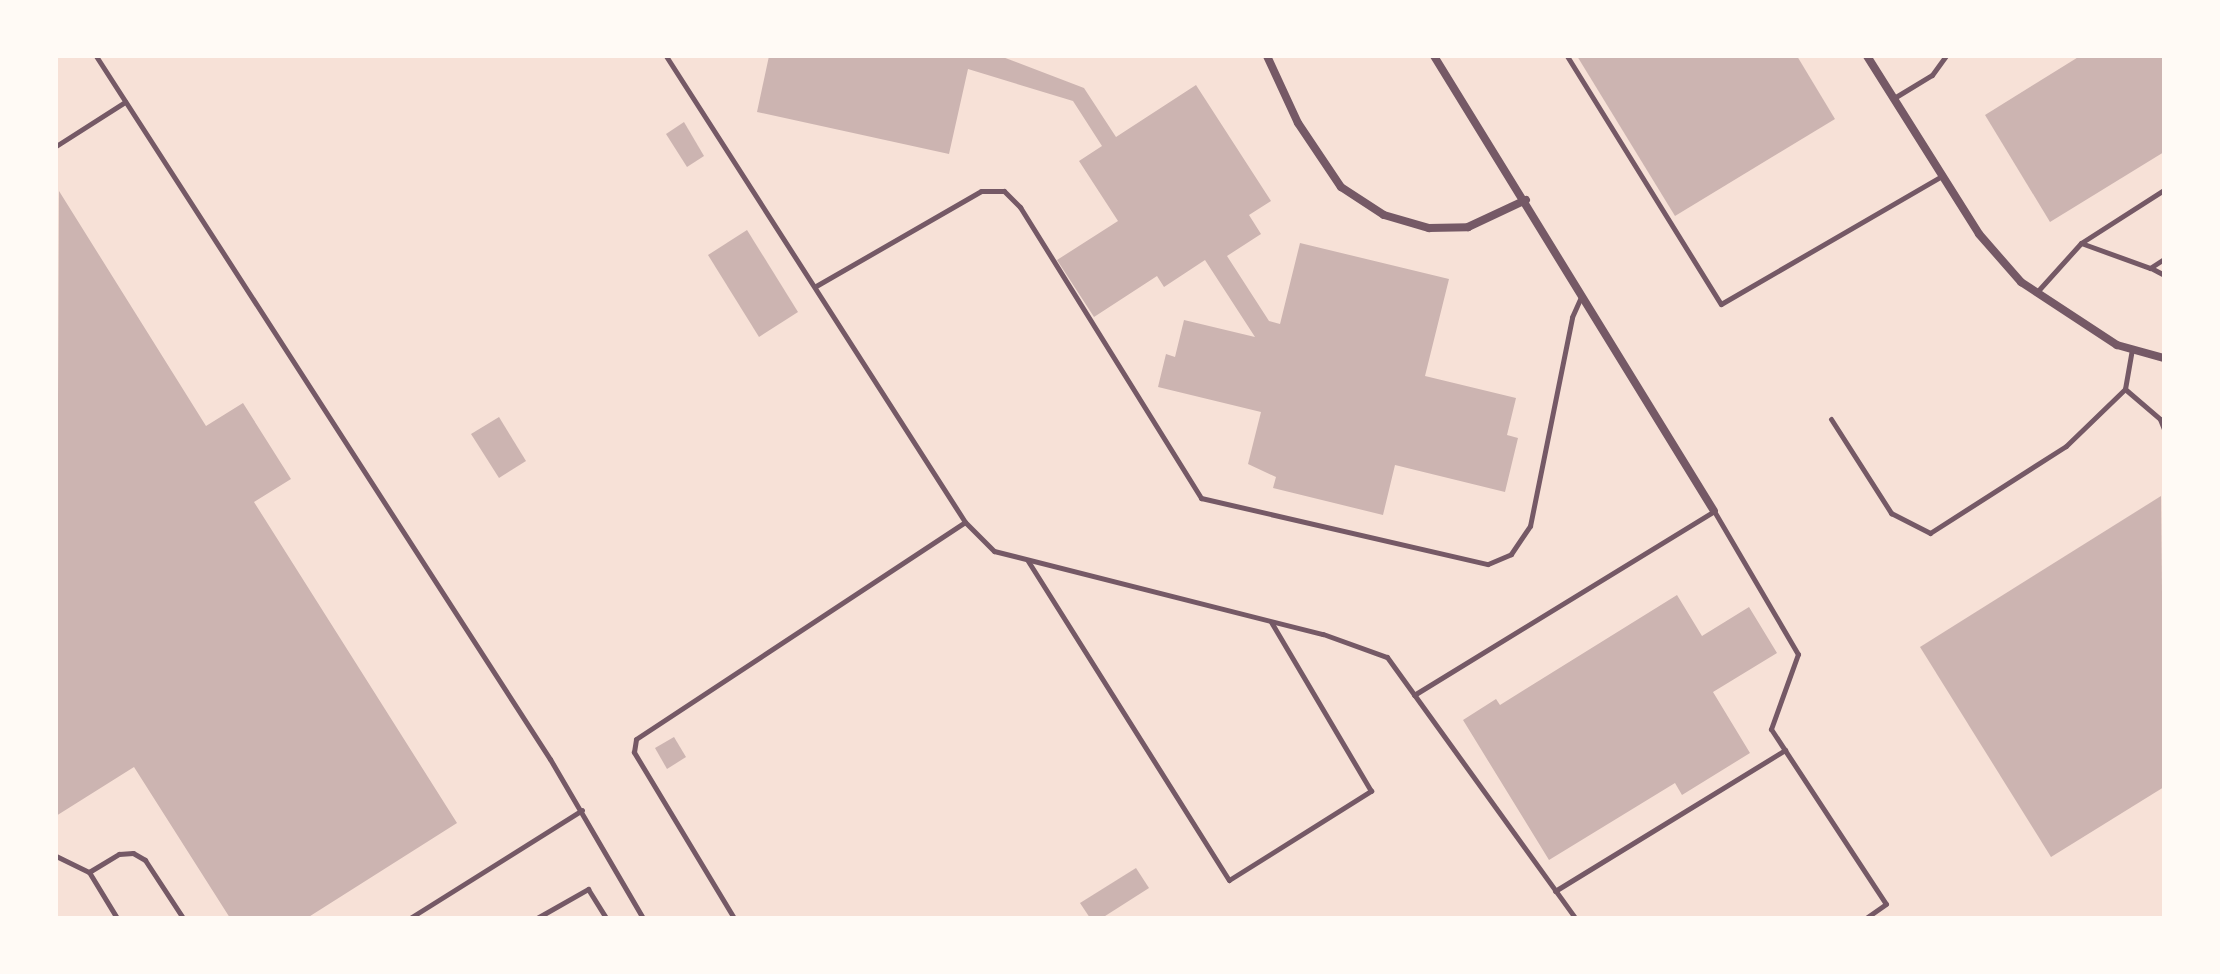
<!DOCTYPE html>
<html>
<head>
<meta charset="utf-8">
<style>
  body { margin:0 }
  #map { position:relative; width:2220px; height:974px; overflow:hidden; background:#f7e1d7; font-family:"Open Sans",sans-serif }
  div>[style] { position:absolute }
  .building>* { inset:0; background:#ccb4b1 }
  .service>* { height:5px; margin:-2.5px; padding:0 2.5px; transform-origin:2.5px; border-radius:2.5px; background:#755966 }
  .minor>* { height:8px; margin:-4px; padding:0 4px; transform-origin:4px; border-radius:4px; background:#755966 }
  span { translate:-50% -50%; white-space:nowrap; text-align:center; line-height:1.15; -webkit-text-stroke:8px #fffaf5; paint-order:stroke }
  .frame { position:absolute; inset:0; border:58px solid #fffaf5; pointer-events:none }
</style>
</head>
<body>
<div id="map">
  <div class="building">
    <div style="clip-path:polygon(769px 56px,1000px 56px,1084px 88px,1116px 137px,1196px 85px,1271px 201px,1249px 215px,1261px 234px,1227px 256px,1269px 321px,1280px 324px,1300px 243px,1449px 279px,1425px 376px,1516px 398px,1507px 435px,1518px 438px,1505px 492px,1395px 465px,1383px 515px,1273px 488px,1276px 477px,1248px 464px,1261px 412px,1158px 387px,1166px 354px,1175px 357px,1184px 320px,1255px 337px,1205px 260px,1164px 287px,1157px 276px,1094px 317px,1057px 260px,1118px 221px,1079px 161px,1102px 146px,1073px 101px,968px 69px,949px 154px,757px 112px)"></div>
    <div style="clip-path:polygon(1577px 56px,1797px 56px,1835px 119px,1675px 216px)"></div>
    <div style="clip-path:polygon(2080px 56px,2164px 56px,2164px 152px,2050px 222px,1985px 115px)"></div>
    <div style="clip-path:polygon(684px 122px,704px 156px,687px 167px,666px 134px)"></div>
    <div style="clip-path:polygon(59px 191px,206px 426px,243px 403px,291px 479px,254px 502px,457px 823px,307px 918px,230px 918px,134px 767px,56px 816px)"></div>
    <div style="clip-path:polygon(747px 230px,798px 312px,759px 337px,708px 255px)"></div>
    <div style="clip-path:polygon(499px 417px,526px 461px,499px 478px,471px 434px)"></div>
    <div style="clip-path:polygon(2161px 496px,2164px 787px,2051px 857px,1920px 647px)"></div>
    <div style="clip-path:polygon(1677px 595px,1702px 636px,1749px 607px,1777px 653px,1713px 692px,1750px 753px,1682px 795px,1675px 783px,1549px 860px,1463px 720px,1496px 699px,1500px 705px)"></div>
    <div style="clip-path:polygon(674px 737px,686px 757px,667px 769px,655px 748px)"></div>
    <div style="clip-path:polygon(1136px 868px,1149px 888px,1102px 918px,1090px 918px,1080px 903px)"></div>
  </div>
  <div class="service">
    <div style="left:96px;top:56px;width:837px;rotate:57.15deg"></div>
    <div style="left:550px;top:759px;width:184px;rotate:59.7deg"></div>
    <div style="left:666px;top:56px;width:554px;rotate:57.31deg"></div>
    <div style="left:965px;top:522px;width:41px;rotate:45deg"></div>
    <div style="left:994px;top:551px;width:339px;rotate:14.2deg"></div>
    <div style="left:1323px;top:634px;width:68px;rotate:19.8deg"></div>
    <div style="left:1387px;top:657px;width:322px;rotate:54.2deg"></div>
    <div style="left:1567px;top:56px;width:292px;rotate:58.2deg"></div>
    <div style="left:1721px;top:304px;width:255px;rotate:-30.1deg"></div>
    <div style="left:1894px;top:98px;width:44px;rotate:-31.2deg"></div>
    <div style="left:1932px;top:75px;width:24px;rotate:-54deg"></div>
    <div style="left:56px;top:146px;width:82px;rotate:-32.5deg"></div>
    <div style="left:2081px;top:243px;width:73px;rotate:19.9deg"></div>
    <div style="left:2150px;top:268px;width:17px;rotate:-33deg"></div>
    <div style="left:2151px;top:268px;width:15px;rotate:28deg"></div>
    <div style="left:816px;top:286px;width:190px;rotate:-29.9deg"></div>
    <div style="left:981px;top:191px;width:23px"></div>
    <div style="left:1004px;top:191px;width:23px;rotate:45deg"></div>
    <div style="left:1020px;top:207px;width:343px;rotate:58.1deg"></div>
    <div style="left:1201px;top:498px;width:294px;rotate:13deg"></div>
    <div style="left:1488px;top:564px;width:25px;rotate:-23deg"></div>
    <div style="left:1511px;top:554px;width:34px;rotate:-56deg"></div>
    <div style="left:1530px;top:526px;width:213px;rotate:-78.6deg"></div>
    <div style="left:1572px;top:317px;width:22px;rotate:-66deg"></div>
    <div style="left:2036px;top:293px;width:67px;rotate:-48deg"></div>
    <div style="left:2081px;top:243px;width:98px;rotate:-32.6deg"></div>
    <div style="left:2125px;top:389px;width:46px;rotate:40.6deg"></div>
    <div style="left:2160px;top:419px;width:11px;rotate:68deg"></div>
    <div style="left:1831px;top:419px;width:112px;rotate:57.4deg"></div>
    <div style="left:1891px;top:513px;width:44px;rotate:27.1deg"></div>
    <div style="left:1930px;top:533px;width:161px;rotate:-32.6deg"></div>
    <div style="left:2066px;top:446px;width:82px;rotate:-44deg"></div>
    <div style="left:2125px;top:389px;width:41px;rotate:-80.1deg"></div>
    <div style="left:1028px;top:561px;width:377px;rotate:57.8deg"></div>
    <div style="left:1229px;top:880px;width:168px;rotate:-32.1deg"></div>
    <div style="left:1371px;top:791px;width:196px;rotate:-120.6deg"></div>
    <div style="left:1414px;top:695px;width:352px;rotate:-31.5deg"></div>
    <div style="left:1714px;top:511px;width:166px;rotate:59.6deg"></div>
    <div style="left:1798px;top:654px;width:80px;rotate:109.8deg"></div>
    <div style="left:1771px;top:729px;width:209px;rotate:56.7deg"></div>
    <div style="left:1886px;top:904px;width:24px;rotate:145deg"></div>
    <div style="left:56px;top:856px;width:37px;rotate:26deg"></div>
    <div style="left:89px;top:872px;width:54px;rotate:58.7deg"></div>
    <div style="left:89px;top:872px;width:35px;rotate:-31deg"></div>
    <div style="left:119px;top:854px;width:14px;rotate:-4deg"></div>
    <div style="left:133px;top:853px;width:14px;rotate:30deg"></div>
    <div style="left:145px;top:860px;width:69px;rotate:56.8deg"></div>
    <div style="left:1555px;top:891px;width:270px;rotate:-31.5deg"></div>
    <div style="left:410px;top:918px;width:203px;rotate:-32.1deg"></div>
    <div style="left:537px;top:918px;width:59px;rotate:-29.6deg"></div>
    <div style="left:588px;top:889px;width:34px;rotate:58deg"></div>
    <div style="left:734px;top:918px;width:194px;rotate:-121.1deg"></div>
    <div style="left:634px;top:752px;width:13px;rotate:-81deg"></div>
    <div style="left:636px;top:739px;width:394px;rotate:-33.4deg"></div>
  </div>
  <div class="minor">
    <div style="left:1267px;top:56px;width:74px;rotate:65.2deg"></div>
    <div style="left:1298px;top:123px;width:77px;rotate:56.1deg"></div>
    <div style="left:1341px;top:187px;width:51px;rotate:33.1deg"></div>
    <div style="left:1384px;top:215px;width:47px;rotate:16.1deg"></div>
    <div style="left:1429px;top:228px;width:39px;rotate:-1deg"></div>
    <div style="left:1468px;top:227px;width:64px;rotate:-25deg"></div>
    <div style="left:1434px;top:56px;width:534px;rotate:58.39deg"></div>
    <div style="left:1867px;top:56px;width:210px;rotate:57.8deg"></div>
    <div style="left:1979px;top:234px;width:64px;rotate:48.8deg"></div>
    <div style="left:2021px;top:282px;width:115px;rotate:33.3deg"></div>
    <div style="left:2117px;top:345px;width:49px;rotate:15.5deg"></div>
  </div>
  <div class="frame"></div>
</div>
</body>
</html>
